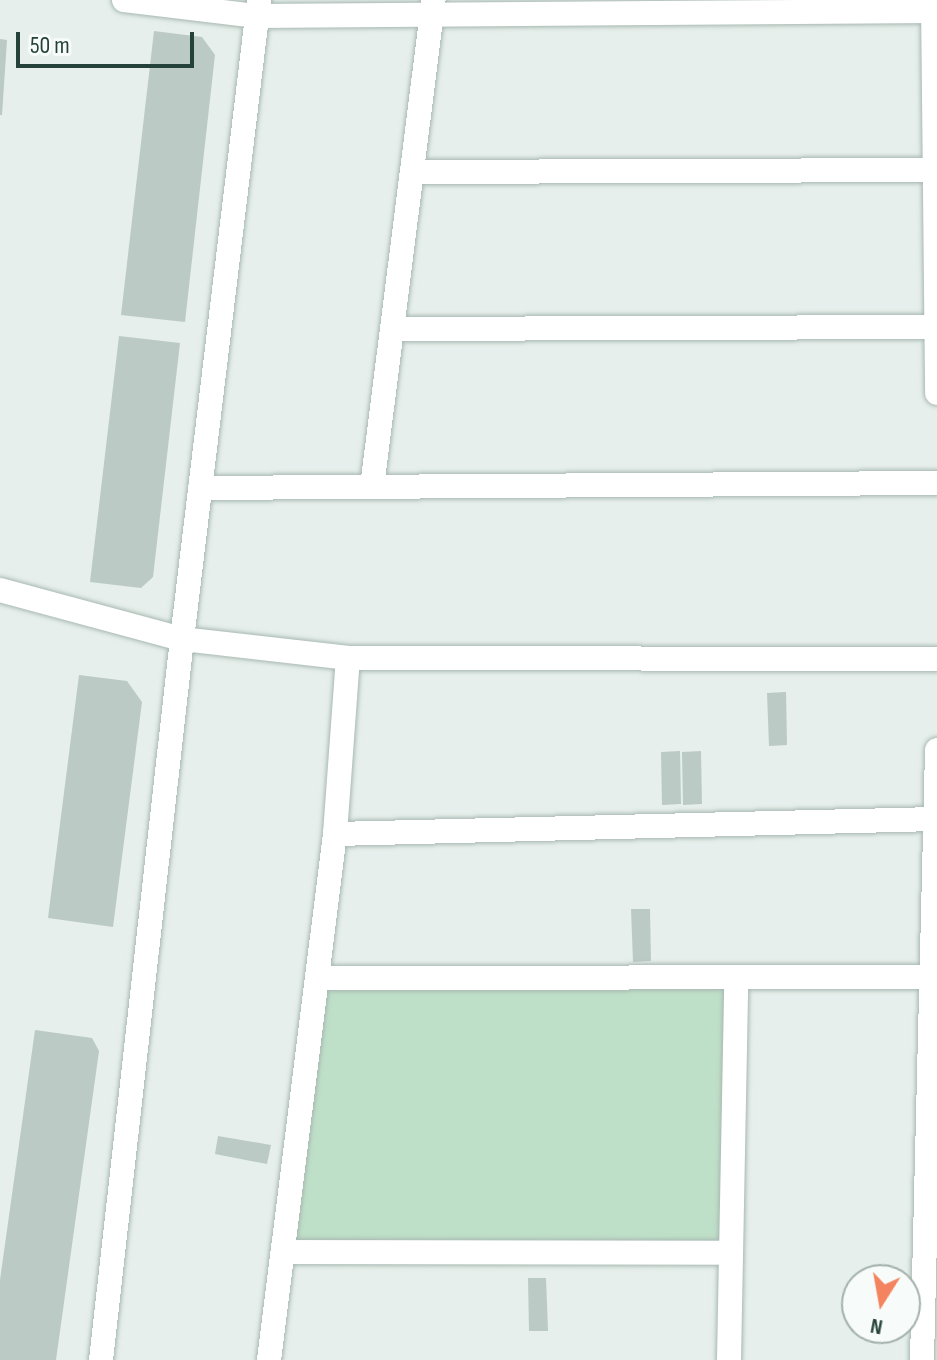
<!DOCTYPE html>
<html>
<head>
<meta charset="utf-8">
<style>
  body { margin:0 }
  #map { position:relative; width:937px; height:1360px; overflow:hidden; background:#e6efeb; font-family:"Sofia Sans Condensed",sans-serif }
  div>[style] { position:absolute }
  .green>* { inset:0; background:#bfe0c8 }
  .building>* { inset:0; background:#bbcac4 }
  .roads { filter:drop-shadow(0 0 2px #a8b8b2) drop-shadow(0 0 2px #a8b8b2) }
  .street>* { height:24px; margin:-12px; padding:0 12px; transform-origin:12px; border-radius:12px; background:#fff }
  span { translate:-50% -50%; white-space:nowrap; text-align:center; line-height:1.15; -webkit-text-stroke:6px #f7fbf9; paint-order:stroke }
  .north { position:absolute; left:841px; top:1264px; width:80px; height:80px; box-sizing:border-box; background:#f7fbf9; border:2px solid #a3b1ad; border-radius:50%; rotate:191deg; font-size:22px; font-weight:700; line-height:32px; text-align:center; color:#24423a }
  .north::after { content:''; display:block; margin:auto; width:28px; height:36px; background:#f4845f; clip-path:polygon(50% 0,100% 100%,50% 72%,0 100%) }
  .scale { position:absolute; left:16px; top:32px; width:178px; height:36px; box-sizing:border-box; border:4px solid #24423a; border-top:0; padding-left:10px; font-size:24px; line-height:28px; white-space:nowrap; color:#24423a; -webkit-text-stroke:6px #f7fbf9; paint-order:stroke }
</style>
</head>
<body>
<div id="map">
  <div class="green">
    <div style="clip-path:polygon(317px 978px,736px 981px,730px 1253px,283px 1252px)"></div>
  </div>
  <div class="building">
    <div style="clip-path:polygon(154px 31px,202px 37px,215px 55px,185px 322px,121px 315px)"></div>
    <div style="clip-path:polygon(0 39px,7px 40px,2px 115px,0 115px)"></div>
    <div style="clip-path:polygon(119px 336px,180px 343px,153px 577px,141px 588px,90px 582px)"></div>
    <div style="clip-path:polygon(79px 675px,127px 681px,142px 702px,113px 927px,48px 918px)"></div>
    <div style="clip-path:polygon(786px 692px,787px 745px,769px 746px,767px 693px)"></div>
    <div style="clip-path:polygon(680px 751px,681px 804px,662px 805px,661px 752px)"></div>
    <div style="clip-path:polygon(701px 751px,702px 804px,683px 805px,682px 752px)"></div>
    <div style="clip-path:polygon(631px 909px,650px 909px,651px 961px,633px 962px)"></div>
    <div style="clip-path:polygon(35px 1030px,92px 1038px,99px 1051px,56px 1360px,0 1360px,0 1280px)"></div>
    <div style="clip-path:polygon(218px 1136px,271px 1145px,267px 1164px,215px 1154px)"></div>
    <div style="clip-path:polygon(528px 1278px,546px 1278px,548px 1331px,529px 1331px)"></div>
  </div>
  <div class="roads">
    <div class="street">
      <div style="left:124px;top:0;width:134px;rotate:6.9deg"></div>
      <div style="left:257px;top:16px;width:680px;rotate:-0.42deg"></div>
      <div style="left:933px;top:0;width:393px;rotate:89.4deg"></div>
      <div style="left:412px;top:172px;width:523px;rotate:-0.22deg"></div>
      <div style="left:392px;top:329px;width:544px;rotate:-0.21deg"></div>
      <div style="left:372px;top:487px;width:490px;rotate:-82.8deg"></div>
      <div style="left:200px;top:488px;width:737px;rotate:-0.39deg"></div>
      <div style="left:0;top:590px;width:188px;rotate:15.1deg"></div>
      <div style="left:182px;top:639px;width:644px;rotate:-83.13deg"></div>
      <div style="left:335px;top:834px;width:600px;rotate:-1.43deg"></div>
      <div style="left:317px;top:978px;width:615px;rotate:-0.09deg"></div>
      <div style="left:283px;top:1252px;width:447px;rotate:0.1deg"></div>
      <div style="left:101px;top:1360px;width:726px;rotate:-83.59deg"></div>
      <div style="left:182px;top:639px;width:167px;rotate:6.5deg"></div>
      <div style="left:348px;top:658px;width:589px;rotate:0.1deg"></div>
      <div style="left:269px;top:1360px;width:530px;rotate:-82.85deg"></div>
      <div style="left:335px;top:834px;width:176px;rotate:-85.8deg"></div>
      <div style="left:729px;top:1360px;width:379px;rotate:-88.9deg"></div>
      <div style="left:922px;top:1360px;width:610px;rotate:-88.59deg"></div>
    </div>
  </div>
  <div class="north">N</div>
  <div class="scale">50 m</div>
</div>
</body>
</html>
